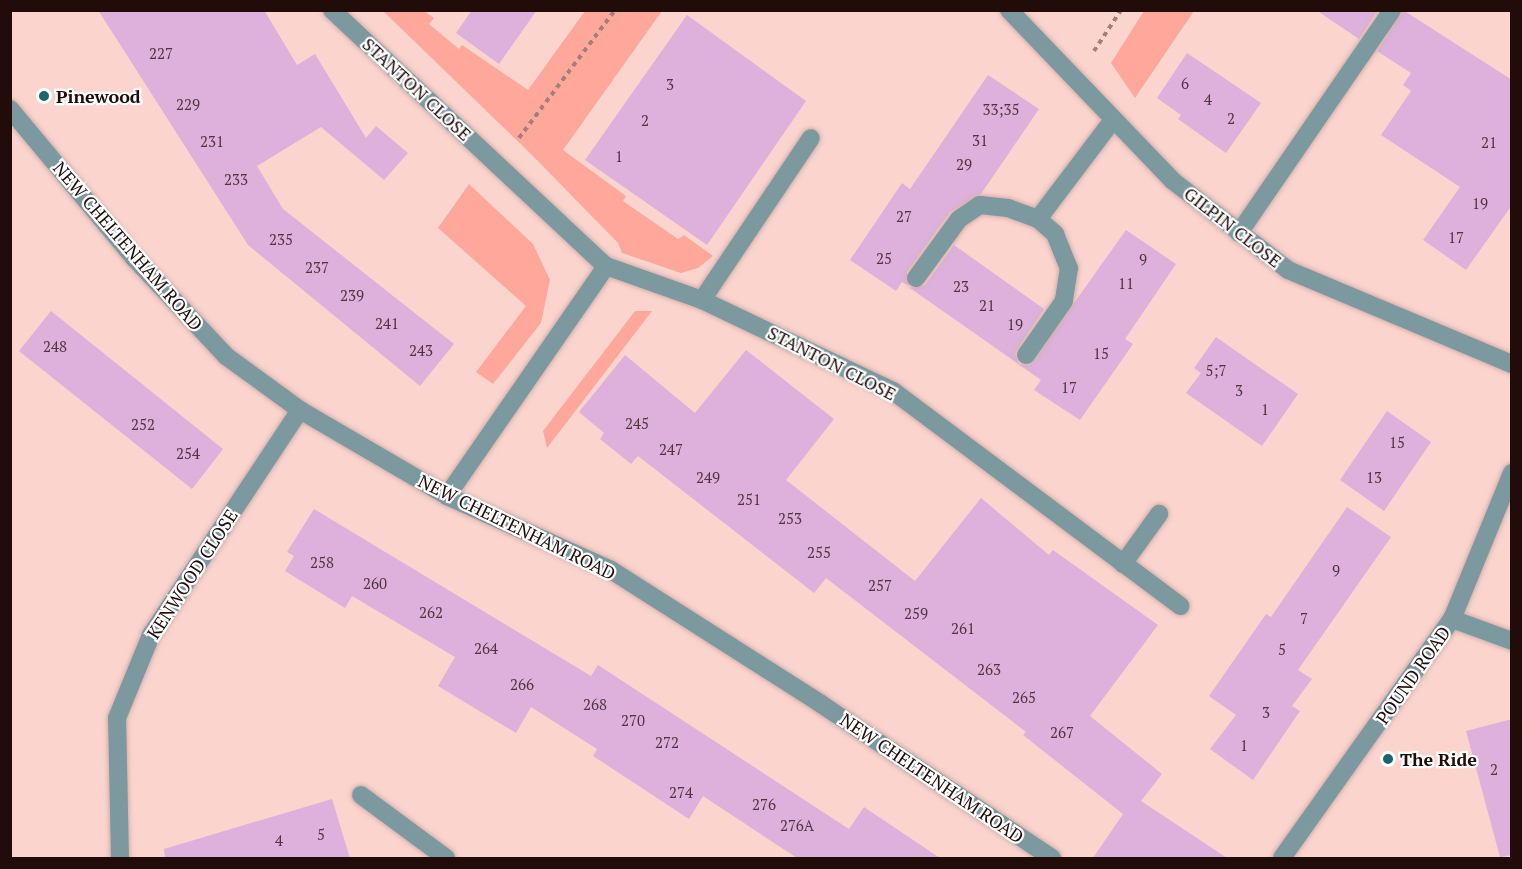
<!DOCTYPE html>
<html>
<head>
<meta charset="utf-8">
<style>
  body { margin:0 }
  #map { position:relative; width:1522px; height:869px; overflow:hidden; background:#fbd4ce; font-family:"PT Serif",serif }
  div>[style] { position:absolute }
  .green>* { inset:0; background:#ffa79b }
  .building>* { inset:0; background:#ddb1db }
  .path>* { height:4px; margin-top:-2px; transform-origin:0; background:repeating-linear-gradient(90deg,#a0807c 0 4.5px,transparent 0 9px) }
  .roads { filter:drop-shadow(0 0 2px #d4b0ab) drop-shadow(0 0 2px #d4b0ab) }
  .minor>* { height:18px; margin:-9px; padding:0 9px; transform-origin:9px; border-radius:9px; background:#7b999e }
  .dots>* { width:16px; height:16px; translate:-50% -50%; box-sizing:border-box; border:3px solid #fff; border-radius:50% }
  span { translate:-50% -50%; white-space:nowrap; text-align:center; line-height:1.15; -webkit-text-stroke:4.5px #fff; paint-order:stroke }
  .number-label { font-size:15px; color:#51353e }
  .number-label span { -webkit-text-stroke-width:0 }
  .street-label { font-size:18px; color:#220c0a }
  .poi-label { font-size:18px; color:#220c0a; font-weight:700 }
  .left { translate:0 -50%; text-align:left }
  .frame { position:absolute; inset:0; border:12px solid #220c0a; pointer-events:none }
</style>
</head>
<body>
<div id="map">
  <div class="green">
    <div style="clip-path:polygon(383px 11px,424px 11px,434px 18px,429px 24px,459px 49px,462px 45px,528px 90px,585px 11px,662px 11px,563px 150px,626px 196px,623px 201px,678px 239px,684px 235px,713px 256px,698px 268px,681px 273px,622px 253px,618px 243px,531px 154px)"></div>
    <div style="clip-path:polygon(1144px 11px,1194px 11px,1135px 98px,1111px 63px)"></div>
    <div style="clip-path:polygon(469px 184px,533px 244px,550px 280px,541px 323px,493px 384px,476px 372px,526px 306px,438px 228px)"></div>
    <div style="clip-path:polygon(635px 311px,652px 311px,547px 448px,543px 431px)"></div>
  </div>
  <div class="building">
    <div style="clip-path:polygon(98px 10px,264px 10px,297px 65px,315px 54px,366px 138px,376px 126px,408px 153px,384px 180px,321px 127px,257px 166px,283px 209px,454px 344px,420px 386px,248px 245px)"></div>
    <div style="clip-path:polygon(472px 10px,537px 10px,499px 64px,456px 33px)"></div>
    <div style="clip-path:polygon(1316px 10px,1378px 10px,1359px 39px)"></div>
    <div style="clip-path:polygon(1403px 10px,1512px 80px,1512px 205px,1466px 270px,1423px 240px,1460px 187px,1381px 135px,1411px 91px,1403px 85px,1411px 73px,1377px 51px)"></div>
    <div style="clip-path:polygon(687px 15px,806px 101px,707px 245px,585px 160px)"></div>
    <div style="clip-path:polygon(1187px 53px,1261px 103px,1226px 153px,1178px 119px,1181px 115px,1157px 98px)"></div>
    <div style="clip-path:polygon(988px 75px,1039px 109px,981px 194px,950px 212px,907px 272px,909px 286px,902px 282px,896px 291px,850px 260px,902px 183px,910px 189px)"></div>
    <div style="clip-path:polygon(1126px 230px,1176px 264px,1125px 339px,1133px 344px,1080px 420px,1034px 390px,1041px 380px,910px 288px,925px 285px,954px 245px,1044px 309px,1015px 353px,1019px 364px,1030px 365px)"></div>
    <div style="clip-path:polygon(51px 311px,223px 449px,192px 489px,19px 351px)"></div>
    <div style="clip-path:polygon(1216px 337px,1298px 394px,1262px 446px,1186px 393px,1201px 373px,1194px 368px)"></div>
    <div style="clip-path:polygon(746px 350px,834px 419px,786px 480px,915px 581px,981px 498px,1049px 555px,1053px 550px,1158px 625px,1090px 716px,1162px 774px,1141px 801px,1227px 858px,1093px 858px,1123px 814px,1023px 735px,1026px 732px,826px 578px,814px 593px,638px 456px,631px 464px,600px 439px,604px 433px,579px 412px,625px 355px,695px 413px)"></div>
    <div style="clip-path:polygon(1387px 411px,1431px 442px,1384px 511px,1340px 480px)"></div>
    <div style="clip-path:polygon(1347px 507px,1391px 537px,1298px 670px,1312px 679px,1292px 706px,1300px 711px,1253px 780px,1210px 749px,1236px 715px,1209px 696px,1266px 614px,1271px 617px)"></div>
    <div style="clip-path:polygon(314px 509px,591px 676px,598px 665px,849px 829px,864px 807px,940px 858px,797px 858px,703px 796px,689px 819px,593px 756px,597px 749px,531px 707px,516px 733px,438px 686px,455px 657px,352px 596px,345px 608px,285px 571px,294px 556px,287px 552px)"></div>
    <div style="clip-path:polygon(1512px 719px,1512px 855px,1500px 857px,1466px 731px)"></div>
    <div style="clip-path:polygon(332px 799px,350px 858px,165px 858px,164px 849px)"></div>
  </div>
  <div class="path">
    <div style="left:1094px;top:51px;width:49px;rotate:-56.6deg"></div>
    <div style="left:519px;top:138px;width:160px;rotate:-53.1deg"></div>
  </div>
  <div class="roads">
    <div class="minor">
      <div style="left:332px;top:10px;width:375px;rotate:43.1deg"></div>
      <div style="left:606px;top:266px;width:102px;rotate:19.5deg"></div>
      <div style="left:702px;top:300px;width:212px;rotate:25.5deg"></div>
      <div style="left:893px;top:391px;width:359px;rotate:36.8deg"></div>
      <div style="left:1009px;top:10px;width:237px;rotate:46.2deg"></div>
      <div style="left:1173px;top:181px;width:145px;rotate:37.7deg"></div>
      <div style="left:1288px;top:270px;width:243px;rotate:22.8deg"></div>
      <div style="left:10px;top:109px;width:195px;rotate:50.2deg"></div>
      <div style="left:135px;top:259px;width:133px;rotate:46.8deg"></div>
      <div style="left:226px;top:356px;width:92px;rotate:36.1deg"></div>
      <div style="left:300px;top:410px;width:170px;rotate:30.3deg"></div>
      <div style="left:447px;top:496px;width:180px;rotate:24.3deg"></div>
      <div style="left:611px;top:570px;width:249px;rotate:32.5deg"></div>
      <div style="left:821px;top:704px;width:278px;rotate:33.7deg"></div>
      <div style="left:1038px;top:219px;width:124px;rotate:-52.9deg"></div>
      <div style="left:1239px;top:233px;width:270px;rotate:-55.5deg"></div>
      <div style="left:916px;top:278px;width:73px;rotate:-53.9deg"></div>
      <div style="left:959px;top:219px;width:25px;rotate:-34deg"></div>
      <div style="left:980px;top:205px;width:28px;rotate:6deg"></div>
      <div style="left:1008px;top:208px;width:32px;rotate:20deg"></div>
      <div style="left:1038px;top:219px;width:23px;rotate:41deg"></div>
      <div style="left:1055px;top:234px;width:37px;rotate:68deg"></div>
      <div style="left:1069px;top:268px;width:33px;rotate:99deg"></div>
      <div style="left:1064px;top:301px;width:66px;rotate:125.1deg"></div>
      <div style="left:702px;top:300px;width:195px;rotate:-56.1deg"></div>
      <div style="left:447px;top:496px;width:280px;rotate:-55.3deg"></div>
      <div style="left:1123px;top:564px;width:62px;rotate:-54.2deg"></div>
      <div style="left:1452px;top:619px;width:64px;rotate:20.1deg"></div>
      <div style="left:361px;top:795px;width:106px;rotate:36.5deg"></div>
      <div style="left:120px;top:858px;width:140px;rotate:-91.2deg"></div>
      <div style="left:117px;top:718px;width:90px;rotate:-67.7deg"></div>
      <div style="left:151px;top:635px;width:270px;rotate:-56.5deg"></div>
      <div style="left:1282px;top:858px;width:293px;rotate:-54.6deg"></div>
      <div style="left:1452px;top:619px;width:158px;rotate:-67.7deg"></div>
    </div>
  </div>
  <div class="dots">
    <div style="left:44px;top:96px;background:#1a666f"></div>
    <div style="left:1388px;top:759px;background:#1a666f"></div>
  </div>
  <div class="number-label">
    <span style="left:161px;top:54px">227</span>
    <span style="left:1185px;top:84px">6</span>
    <span style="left:670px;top:85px">3</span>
    <span style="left:1208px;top:100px">4</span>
    <span style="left:188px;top:105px">229</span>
    <span style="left:1001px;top:110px">33;35</span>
    <span style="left:1231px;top:119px">2</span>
    <span style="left:645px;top:121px">2</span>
    <span style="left:980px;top:141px">31</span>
    <span style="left:212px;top:142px">231</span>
    <span style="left:1489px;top:143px">21</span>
    <span style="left:619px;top:157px">1</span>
    <span style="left:964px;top:165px">29</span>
    <span style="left:236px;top:180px">233</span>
    <span style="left:1480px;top:204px">19</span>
    <span style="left:904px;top:217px">27</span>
    <span style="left:1456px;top:238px">17</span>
    <span style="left:281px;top:240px">235</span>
    <span style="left:884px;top:259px">25</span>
    <span style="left:1143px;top:260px">9</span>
    <span style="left:317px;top:268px">237</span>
    <span style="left:1126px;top:284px">11</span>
    <span style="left:961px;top:287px">23</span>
    <span style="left:352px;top:296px">239</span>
    <span style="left:987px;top:306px">21</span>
    <span style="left:387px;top:324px">241</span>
    <span style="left:1015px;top:325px">19</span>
    <span style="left:55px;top:347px">248</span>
    <span style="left:421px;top:351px">243</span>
    <span style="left:1101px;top:354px">15</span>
    <span style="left:1216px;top:371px">5;7</span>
    <span style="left:1069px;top:388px">17</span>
    <span style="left:1239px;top:391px">3</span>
    <span style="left:1265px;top:410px">1</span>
    <span style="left:637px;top:424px">245</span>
    <span style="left:143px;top:425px">252</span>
    <span style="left:1397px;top:443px">15</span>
    <span style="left:671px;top:450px">247</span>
    <span style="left:188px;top:454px">254</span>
    <span style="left:708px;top:478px">249</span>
    <span style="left:1374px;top:478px">13</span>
    <span style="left:749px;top:500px">251</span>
    <span style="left:790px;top:519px">253</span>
    <span style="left:819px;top:553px">255</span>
    <span style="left:322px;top:563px">258</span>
    <span style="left:1336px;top:571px">9</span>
    <span style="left:375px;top:584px">260</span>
    <span style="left:880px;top:586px">257</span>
    <span style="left:431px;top:613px">262</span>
    <span style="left:916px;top:614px">259</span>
    <span style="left:1304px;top:619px">7</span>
    <span style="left:963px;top:629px">261</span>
    <span style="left:486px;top:649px">264</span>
    <span style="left:1282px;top:650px">5</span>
    <span style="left:989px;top:670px">263</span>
    <span style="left:522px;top:685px">266</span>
    <span style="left:1024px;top:698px">265</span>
    <span style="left:595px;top:705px">268</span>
    <span style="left:1266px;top:713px">3</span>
    <span style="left:633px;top:721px">270</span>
    <span style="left:1062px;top:733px">267</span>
    <span style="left:667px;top:743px">272</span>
    <span style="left:1244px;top:746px">1</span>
    <span style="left:1494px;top:770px">2</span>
    <span style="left:681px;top:793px">274</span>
    <span style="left:764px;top:805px">276</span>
    <span style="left:797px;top:826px">276A</span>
    <span style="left:321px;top:835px">5</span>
    <span style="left:279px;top:841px">4</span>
  </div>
  <div class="street-label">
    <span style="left:417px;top:89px;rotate:43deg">STANTON CLOSE</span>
    <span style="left:1233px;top:227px;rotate:38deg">GILPIN CLOSE</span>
    <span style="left:128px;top:246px;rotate:49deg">NEW CHELTENHAM ROAD</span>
    <span style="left:832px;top:363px;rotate:27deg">STANTON CLOSE</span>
    <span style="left:517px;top:527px;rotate:26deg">NEW CHELTENHAM ROAD</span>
    <span style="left:192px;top:574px;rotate:-57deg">KENWOOD CLOSE</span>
    <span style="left:1413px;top:675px;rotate:-55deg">POUND ROAD</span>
    <span style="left:932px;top:778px;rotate:34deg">NEW CHELTENHAM ROAD</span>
  </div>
  <div class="poi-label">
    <span class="left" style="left:56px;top:96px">Pinewood</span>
    <span class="left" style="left:1400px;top:759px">The Ride</span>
  </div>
  <div class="frame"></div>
</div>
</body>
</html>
